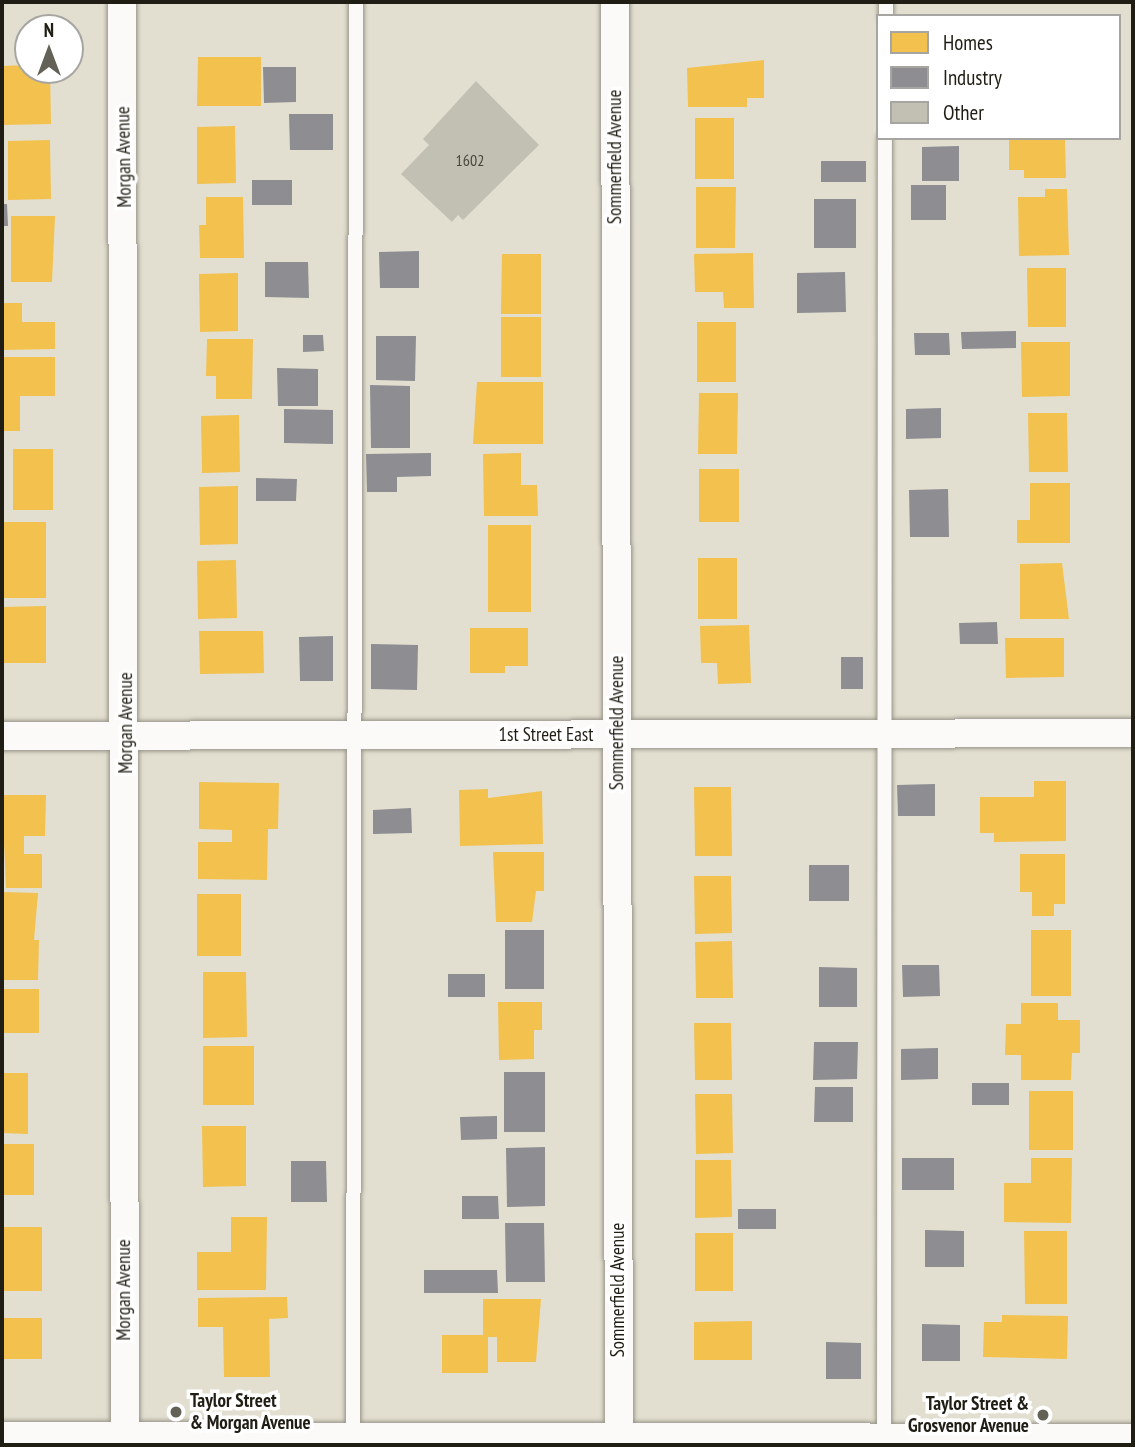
<!DOCTYPE html>
<html>
<head>
<meta charset="utf-8">
<style>
  body { margin:0 }
  #map { position:relative; width:1135px; height:1447px; overflow:hidden; background:#e3dfd0; font-family:"PT Sans Narrow",sans-serif }
  div>[style] { position:absolute }
  .homes>* { inset:0; background:#f2c14e }
  .industry>* { inset:0; background:#8d8d92 }
  .building>* { inset:0; background:#c2bfb3 }
  .roads { filter:drop-shadow(0 0 2px #98958a) drop-shadow(0 0 2px #98958a) }
  .service>* { height:14px; margin:-7px; padding:0 7px; transform-origin:7px; border-radius:7px; background:#fbfaf8 }
  .minor>* { height:28px; margin:-14px; padding:0 14px; transform-origin:14px; border-radius:14px; background:#fbfaf8 }
  .secondary>* { height:38px; margin:-19px; padding:0 19px; transform-origin:19px; border-radius:19px; background:#fbfaf8 }
  .dots>* { width:19px; height:19px; translate:-50% -50%; box-sizing:border-box; border:4px solid #fff; border-radius:50% }
  span { translate:-50% -50%; white-space:nowrap; text-align:center; line-height:1.15; -webkit-text-stroke:7px #fff; paint-order:stroke }
  .number-label { font-size:16px; color:#48463c }
  .number-label span { -webkit-text-stroke-width:0 }
  .street-label { font-size:19px; color:#201e14 }
  .poi-label { font-size:19px; color:#201e14; font-weight:700 }
  .left { translate:0 -50%; text-align:left }
  .right { translate:-100% -50%; text-align:right }
  .frame { position:absolute; inset:0; border:4px solid #201e14; pointer-events:none }
  .legend { position:absolute; left:876px; top:14px; width:245px; height:126px; box-sizing:border-box; background:#fff; border:2px solid #a6a5a1; margin:0; padding:9px 12px; list-style:none; font-size:21px; color:#201e14 }
  .legend li { display:flex; align-items:center; gap:14px; height:35px }
  .legend b { width:35px; border:2px solid #a6a5a1 }
  .north { position:absolute; left:14px; top:14px; width:70px; height:70px; box-sizing:border-box; background:#fff; border:2px solid #a6a5a1; border-radius:50%; rotate:0deg; font-size:19px; font-weight:700; line-height:28px; text-align:center; color:#201e14 }
  .north::after { content:''; display:block; margin:auto; width:24px; height:32px; background:#646256; clip-path:polygon(50% 0,100% 100%,50% 72%,0 100%) }
</style>
</head>
<body>
<div id="map">
  <div class="homes">
    <div style="clip-path:polygon(198px 57px,261px 57px,261px 106px,197px 106px)"></div>
    <div style="clip-path:polygon(764px 60px,764px 98px,747px 98px,747px 107px,688px 107px,687px 68px)"></div>
    <div style="clip-path:polygon(28px 65px,28px 70px,50px 70px,51px 124px,2px 125px,2px 66px)"></div>
    <div style="clip-path:polygon(695px 118px,734px 118px,734px 179px,695px 179px)"></div>
    <div style="clip-path:polygon(235px 126px,236px 183px,197px 184px,197px 127px)"></div>
    <div style="clip-path:polygon(1009px 138px,1065px 138px,1066px 178px,1024px 178px,1024px 170px,1009px 170px)"></div>
    <div style="clip-path:polygon(50px 140px,51px 199px,8px 200px,8px 141px)"></div>
    <div style="clip-path:polygon(696px 187px,736px 187px,735px 248px,696px 248px)"></div>
    <div style="clip-path:polygon(1045px 189px,1067px 189px,1069px 255px,1019px 256px,1018px 197px,1045px 197px)"></div>
    <div style="clip-path:polygon(206px 197px,243px 197px,244px 258px,200px 258px,199px 225px,206px 225px)"></div>
    <div style="clip-path:polygon(11px 216px,55px 216px,52px 282px,11px 282px)"></div>
    <div style="clip-path:polygon(753px 253px,754px 308px,724px 308px,723px 292px,695px 292px,694px 254px)"></div>
    <div style="clip-path:polygon(502px 254px,541px 254px,541px 314px,501px 314px)"></div>
    <div style="clip-path:polygon(1027px 268px,1066px 268px,1066px 327px,1028px 327px)"></div>
    <div style="clip-path:polygon(238px 273px,238px 331px,200px 332px,199px 274px)"></div>
    <div style="clip-path:polygon(2px 303px,22px 303px,22px 322px,55px 322px,55px 349px,2px 350px)"></div>
    <div style="clip-path:polygon(501px 317px,541px 317px,541px 377px,501px 377px)"></div>
    <div style="clip-path:polygon(697px 322px,736px 322px,736px 382px,697px 382px)"></div>
    <div style="clip-path:polygon(207px 339px,253px 339px,252px 399px,216px 399px,216px 376px,206px 376px)"></div>
    <div style="clip-path:polygon(1021px 342px,1070px 342px,1070px 396px,1022px 397px)"></div>
    <div style="clip-path:polygon(2px 357px,55px 357px,55px 396px,20px 396px,20px 431px,2px 431px)"></div>
    <div style="clip-path:polygon(477px 382px,543px 382px,543px 444px,473px 444px)"></div>
    <div style="clip-path:polygon(699px 393px,738px 393px,737px 454px,698px 454px)"></div>
    <div style="clip-path:polygon(1028px 413px,1067px 413px,1068px 472px,1029px 472px)"></div>
    <div style="clip-path:polygon(239px 415px,240px 472px,202px 473px,201px 416px)"></div>
    <div style="clip-path:polygon(13px 449px,53px 449px,53px 510px,13px 510px)"></div>
    <div style="clip-path:polygon(521px 453px,521px 485px,537px 485px,538px 516px,484px 516px,483px 454px)"></div>
    <div style="clip-path:polygon(699px 469px,739px 469px,739px 522px,699px 522px)"></div>
    <div style="clip-path:polygon(1030px 483px,1070px 483px,1070px 543px,1017px 543px,1017px 520px,1030px 520px)"></div>
    <div style="clip-path:polygon(238px 486px,238px 544px,200px 545px,199px 487px)"></div>
    <div style="clip-path:polygon(3px 522px,46px 522px,46px 598px,2px 598px)"></div>
    <div style="clip-path:polygon(488px 525px,531px 525px,531px 612px,488px 612px)"></div>
    <div style="clip-path:polygon(698px 558px,737px 558px,737px 619px,698px 619px)"></div>
    <div style="clip-path:polygon(236px 560px,237px 618px,198px 619px,197px 561px)"></div>
    <div style="clip-path:polygon(1062px 563px,1069px 619px,1020px 619px,1020px 564px)"></div>
    <div style="clip-path:polygon(46px 606px,46px 663px,2px 663px,2px 607px)"></div>
    <div style="clip-path:polygon(749px 625px,751px 683px,718px 684px,717px 663px,701px 663px,700px 626px)"></div>
    <div style="clip-path:polygon(470px 628px,528px 628px,528px 666px,505px 666px,505px 673px,470px 673px)"></div>
    <div style="clip-path:polygon(199px 631px,263px 631px,264px 673px,200px 674px)"></div>
    <div style="clip-path:polygon(1005px 638px,1064px 638px,1064px 677px,1006px 678px)"></div>
    <div style="clip-path:polygon(1034px 781px,1066px 781px,1066px 841px,994px 842px,994px 833px,980px 833px,980px 797px,1034px 797px)"></div>
    <div style="clip-path:polygon(199px 782px,279px 783px,278px 829px,268px 829px,267px 880px,198px 879px,198px 842px,232px 842px,232px 830px,199px 829px)"></div>
    <div style="clip-path:polygon(694px 787px,731px 787px,732px 856px,695px 856px)"></div>
    <div style="clip-path:polygon(488px 789px,488px 798px,542px 791px,543px 844px,460px 846px,459px 790px)"></div>
    <div style="clip-path:polygon(2px 795px,46px 795px,45px 836px,24px 836px,24px 854px,42px 854px,42px 888px,6px 888px)"></div>
    <div style="clip-path:polygon(493px 852px,544px 852px,544px 891px,536px 891px,532px 922px,496px 922px)"></div>
    <div style="clip-path:polygon(1020px 854px,1065px 854px,1065px 904px,1054px 904px,1054px 916px,1032px 916px,1032px 892px,1020px 892px)"></div>
    <div style="clip-path:polygon(694px 876px,731px 876px,732px 933px,695px 934px)"></div>
    <div style="clip-path:polygon(2px 892px,38px 893px,34px 940px,39px 940px,38px 980px,2px 980px)"></div>
    <div style="clip-path:polygon(197px 894px,241px 894px,241px 956px,197px 956px)"></div>
    <div style="clip-path:polygon(1031px 930px,1071px 930px,1071px 996px,1031px 996px)"></div>
    <div style="clip-path:polygon(732px 941px,733px 998px,696px 998px,695px 942px)"></div>
    <div style="clip-path:polygon(203px 972px,246px 972px,247px 1037px,203px 1038px)"></div>
    <div style="clip-path:polygon(2px 989px,39px 989px,39px 1033px,2px 1033px)"></div>
    <div style="clip-path:polygon(498px 1002px,542px 1002px,542px 1030px,534px 1030px,534px 1059px,499px 1060px)"></div>
    <div style="clip-path:polygon(1021px 1003px,1058px 1003px,1058px 1020px,1080px 1020px,1080px 1053px,1072px 1053px,1071px 1080px,1021px 1080px,1021px 1055px,1005px 1055px,1006px 1024px,1021px 1024px)"></div>
    <div style="clip-path:polygon(694px 1023px,731px 1023px,732px 1080px,695px 1080px)"></div>
    <div style="clip-path:polygon(203px 1046px,254px 1046px,254px 1105px,203px 1105px)"></div>
    <div style="clip-path:polygon(2px 1073px,28px 1073px,28px 1134px,2px 1133px)"></div>
    <div style="clip-path:polygon(1029px 1091px,1073px 1091px,1073px 1150px,1029px 1150px)"></div>
    <div style="clip-path:polygon(695px 1094px,732px 1094px,733px 1153px,696px 1154px)"></div>
    <div style="clip-path:polygon(202px 1126px,246px 1126px,246px 1186px,203px 1187px)"></div>
    <div style="clip-path:polygon(2px 1144px,34px 1144px,34px 1195px,2px 1195px)"></div>
    <div style="clip-path:polygon(1031px 1158px,1072px 1158px,1071px 1223px,1004px 1222px,1004px 1183px,1031px 1183px)"></div>
    <div style="clip-path:polygon(695px 1160px,731px 1160px,732px 1217px,695px 1218px)"></div>
    <div style="clip-path:polygon(231px 1217px,267px 1217px,266px 1290px,197px 1290px,197px 1252px,231px 1252px)"></div>
    <div style="clip-path:polygon(2px 1227px,42px 1227px,42px 1291px,2px 1291px)"></div>
    <div style="clip-path:polygon(1024px 1231px,1067px 1231px,1067px 1304px,1025px 1304px)"></div>
    <div style="clip-path:polygon(695px 1233px,733px 1233px,733px 1291px,695px 1291px)"></div>
    <div style="clip-path:polygon(287px 1297px,288px 1318px,269px 1319px,270px 1377px,224px 1377px,223px 1327px,198px 1327px,198px 1298px)"></div>
    <div style="clip-path:polygon(483px 1299px,541px 1299px,536px 1362px,497px 1362px,497px 1337px,488px 1337px,488px 1373px,442px 1373px,442px 1335px,483px 1335px)"></div>
    <div style="clip-path:polygon(1002px 1315px,1068px 1316px,1067px 1359px,983px 1357px,984px 1322px,1002px 1322px)"></div>
    <div style="clip-path:polygon(2px 1318px,42px 1318px,42px 1359px,2px 1359px)"></div>
    <div style="clip-path:polygon(752px 1321px,752px 1360px,694px 1360px,694px 1322px)"></div>
  </div>
  <div class="industry">
    <div style="clip-path:polygon(263px 67px,296px 67px,296px 102px,264px 103px)"></div>
    <div style="clip-path:polygon(289px 114px,333px 114px,333px 150px,290px 150px)"></div>
    <div style="clip-path:polygon(959px 146px,959px 181px,922px 181px,922px 147px)"></div>
    <div style="clip-path:polygon(821px 161px,866px 161px,866px 182px,821px 182px)"></div>
    <div style="clip-path:polygon(252px 180px,292px 180px,292px 205px,252px 205px)"></div>
    <div style="clip-path:polygon(911px 185px,946px 185px,946px 220px,911px 220px)"></div>
    <div style="clip-path:polygon(814px 199px,856px 199px,856px 248px,814px 248px)"></div>
    <div style="clip-path:polygon(2px 204px,7px 204px,8px 226px,2px 226px)"></div>
    <div style="clip-path:polygon(419px 251px,419px 288px,380px 288px,379px 252px)"></div>
    <div style="clip-path:polygon(265px 262px,308px 262px,309px 298px,265px 297px)"></div>
    <div style="clip-path:polygon(845px 272px,846px 312px,797px 313px,797px 273px)"></div>
    <div style="clip-path:polygon(1016px 331px,1016px 348px,962px 349px,961px 332px)"></div>
    <div style="clip-path:polygon(914px 333px,949px 333px,950px 355px,915px 355px)"></div>
    <div style="clip-path:polygon(303px 335px,323px 335px,324px 351px,303px 352px)"></div>
    <div style="clip-path:polygon(376px 336px,416px 336px,415px 381px,376px 380px)"></div>
    <div style="clip-path:polygon(277px 368px,318px 369px,318px 406px,278px 406px)"></div>
    <div style="clip-path:polygon(370px 385px,410px 386px,410px 448px,371px 448px)"></div>
    <div style="clip-path:polygon(941px 408px,941px 438px,906px 439px,906px 409px)"></div>
    <div style="clip-path:polygon(284px 409px,333px 410px,333px 444px,284px 443px)"></div>
    <div style="clip-path:polygon(431px 453px,431px 476px,397px 477px,397px 492px,367px 492px,366px 454px)"></div>
    <div style="clip-path:polygon(256px 478px,297px 479px,296px 501px,256px 501px)"></div>
    <div style="clip-path:polygon(948px 489px,949px 537px,910px 537px,909px 490px)"></div>
    <div style="clip-path:polygon(997px 622px,998px 644px,960px 644px,959px 623px)"></div>
    <div style="clip-path:polygon(333px 636px,333px 681px,300px 681px,299px 637px)"></div>
    <div style="clip-path:polygon(371px 644px,418px 645px,417px 690px,371px 689px)"></div>
    <div style="clip-path:polygon(841px 657px,863px 657px,863px 689px,841px 689px)"></div>
    <div style="clip-path:polygon(935px 784px,935px 816px,898px 816px,897px 785px)"></div>
    <div style="clip-path:polygon(411px 808px,412px 833px,373px 834px,373px 810px)"></div>
    <div style="clip-path:polygon(809px 865px,849px 865px,849px 901px,809px 901px)"></div>
    <div style="clip-path:polygon(505px 930px,544px 930px,544px 989px,505px 989px)"></div>
    <div style="clip-path:polygon(902px 965px,939px 965px,940px 996px,903px 997px)"></div>
    <div style="clip-path:polygon(819px 967px,857px 968px,857px 1007px,819px 1007px)"></div>
    <div style="clip-path:polygon(448px 974px,485px 974px,485px 997px,448px 997px)"></div>
    <div style="clip-path:polygon(814px 1042px,858px 1042px,857px 1079px,813px 1080px)"></div>
    <div style="clip-path:polygon(938px 1048px,938px 1079px,901px 1080px,901px 1049px)"></div>
    <div style="clip-path:polygon(504px 1072px,545px 1072px,545px 1132px,504px 1132px)"></div>
    <div style="clip-path:polygon(972px 1083px,1009px 1083px,1009px 1105px,972px 1105px)"></div>
    <div style="clip-path:polygon(815px 1087px,853px 1087px,853px 1122px,814px 1122px)"></div>
    <div style="clip-path:polygon(497px 1116px,497px 1139px,461px 1140px,460px 1117px)"></div>
    <div style="clip-path:polygon(545px 1147px,545px 1206px,507px 1207px,506px 1148px)"></div>
    <div style="clip-path:polygon(902px 1158px,954px 1158px,954px 1190px,902px 1190px)"></div>
    <div style="clip-path:polygon(291px 1161px,326px 1161px,327px 1202px,291px 1202px)"></div>
    <div style="clip-path:polygon(462px 1196px,498px 1196px,499px 1219px,462px 1219px)"></div>
    <div style="clip-path:polygon(738px 1209px,776px 1209px,776px 1229px,738px 1229px)"></div>
    <div style="clip-path:polygon(505px 1223px,544px 1223px,545px 1282px,506px 1282px)"></div>
    <div style="clip-path:polygon(925px 1230px,964px 1231px,964px 1267px,925px 1267px)"></div>
    <div style="clip-path:polygon(424px 1270px,497px 1270px,498px 1293px,424px 1293px)"></div>
    <div style="clip-path:polygon(922px 1324px,960px 1325px,960px 1361px,922px 1361px)"></div>
    <div style="clip-path:polygon(826px 1342px,861px 1343px,861px 1379px,826px 1379px)"></div>
  </div>
  <div class="building">
    <div style="clip-path:polygon(476px 81px,539px 145px,463px 220px,458px 215px,452px 222px,401px 174px,429px 145px,423px 139px)"></div>
  </div>
  <div class="roads">
    <div class="service">
      <div style="left:886px;top:16px;width:14px;rotate:-90deg"></div>
      <div style="left:353px;top:1440px;width:1438px;rotate:-89.88deg"></div>
      <div style="left:884px;top:1442px;width:1304px;rotate:-89.96deg"></div>
    </div>
    <div class="minor">
      <div style="left:122px;top:2px;width:1443px;rotate:89.88deg"></div>
      <div style="left:615px;top:2px;width:1443px;rotate:89.84deg"></div>
      <div style="left:2px;top:736px;width:1131px;rotate:-0.15deg"></div>
    </div>
    <div class="secondary">
      <div style="left:2px;top:1441px;width:1131px;rotate:0.1deg"></div>
    </div>
  </div>
  <div class="dots">
    <div style="left:176px;top:1412px;background:#646256"></div>
    <div style="left:1043px;top:1415px;background:#646256"></div>
  </div>
  <div class="number-label">
    <span style="left:470px;top:160px">1602</span>
  </div>
  <div class="street-label">
    <span style="left:124px;top:157px;rotate:-91deg">Morgan Avenue</span>
    <span style="left:615px;top:157px;rotate:-90deg">Sommerfield Avenue</span>
    <span style="left:126px;top:723px;rotate:-90deg">Morgan Avenue</span>
    <span style="left:617px;top:723px;rotate:-90deg">Sommerfield Avenue</span>
    <span style="left:546px;top:735px">1st Street East</span>
    <span style="left:124px;top:1290px;rotate:-90deg">Morgan Avenue</span>
    <span style="left:618px;top:1290px;rotate:-90deg">Sommerfield Avenue</span>
  </div>
  <div class="poi-label">
    <span class="left" style="left:190px;top:1412px">Taylor Street<br>&amp; Morgan Avenue</span>
    <span class="right" style="left:1029px;top:1415px">Taylor Street &amp;<br>Grosvenor Avenue</span>
  </div>
  <div class="frame"></div>
  <ul class="legend">
  <li><b style="height:19px;background:#f2c14e"></b>Homes</li>
  <li><b style="height:19px;background:#8d8d92"></b>Industry</li>
  <li><b style="height:19px;background:#c2bfb3"></b>Other</li>
  </ul>
  <div class="north">N</div>
</div>
</body>
</html>
